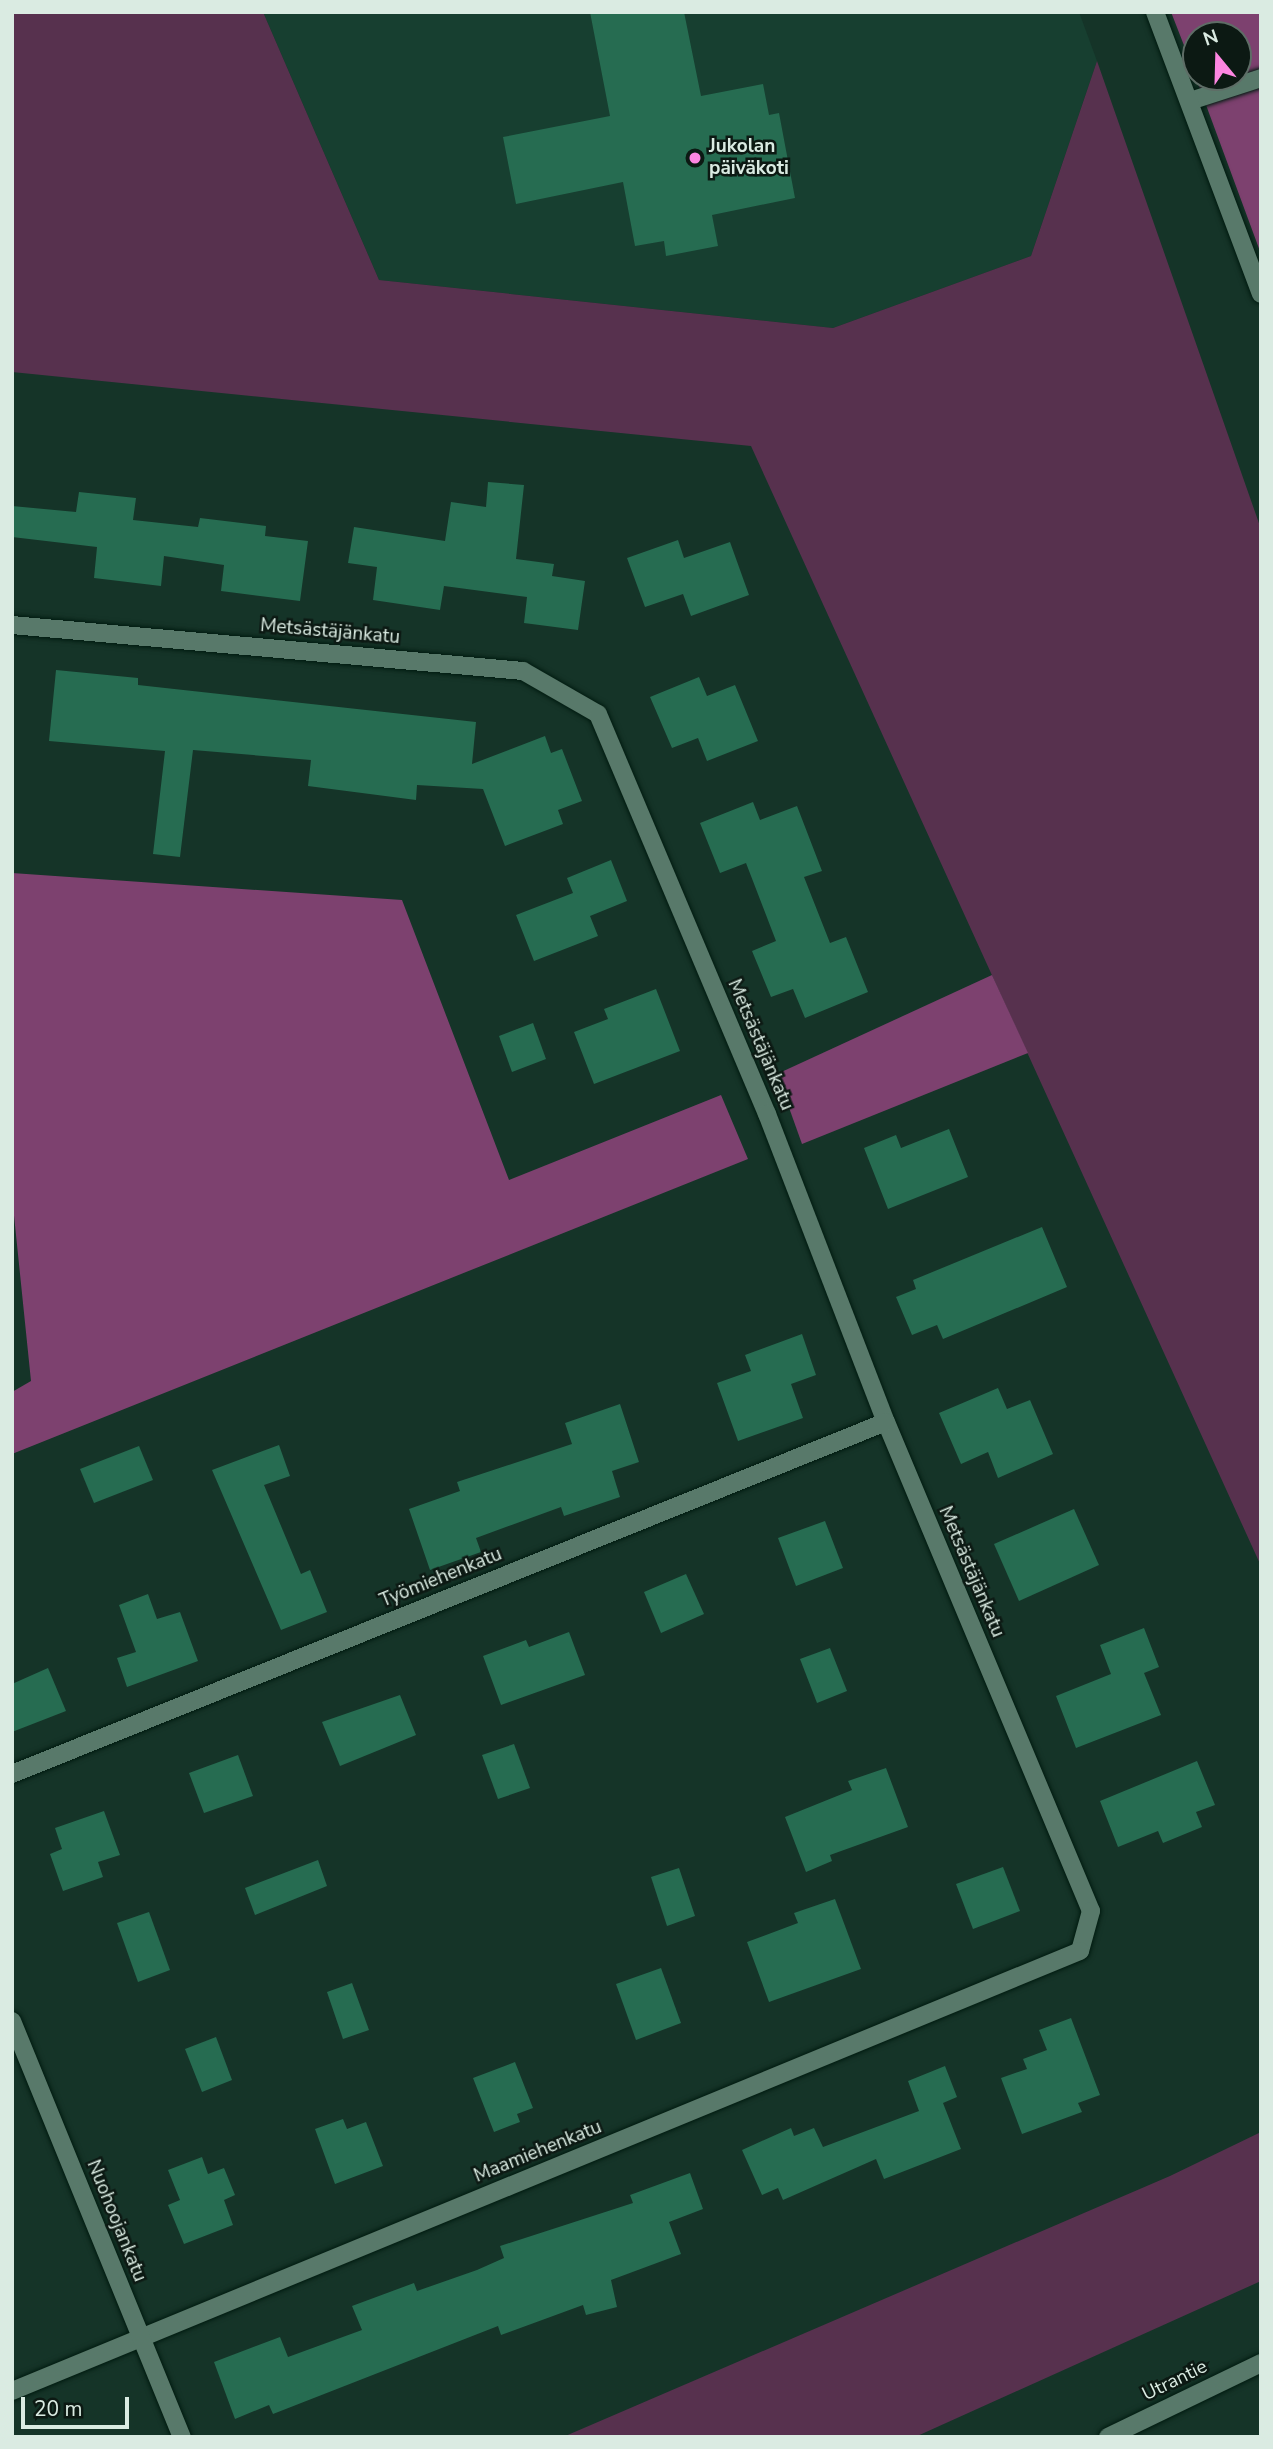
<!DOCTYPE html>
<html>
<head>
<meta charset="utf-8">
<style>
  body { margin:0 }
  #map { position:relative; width:1273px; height:2449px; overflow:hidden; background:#153428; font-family:"Nunito Sans",sans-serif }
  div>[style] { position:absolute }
  .built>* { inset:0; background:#173f30 }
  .green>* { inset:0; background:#57314e }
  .forest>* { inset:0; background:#7d416f }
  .building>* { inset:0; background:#266c51 }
  .roads { filter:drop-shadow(0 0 2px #001b10) drop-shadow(0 0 2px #001b10) }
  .street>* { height:18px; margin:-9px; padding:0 9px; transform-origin:9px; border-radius:9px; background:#58796a }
  .secondary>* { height:18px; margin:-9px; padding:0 9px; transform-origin:9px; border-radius:9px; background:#58796a }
  .dots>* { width:19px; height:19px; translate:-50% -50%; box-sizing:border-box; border:4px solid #0c1913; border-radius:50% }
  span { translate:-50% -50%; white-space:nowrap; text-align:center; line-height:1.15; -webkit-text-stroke:5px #0c1913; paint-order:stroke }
  .poi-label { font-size:19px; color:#daebe2; font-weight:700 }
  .left { translate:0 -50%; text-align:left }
  .street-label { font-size:19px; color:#daebe2 }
  .frame { position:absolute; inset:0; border:14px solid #daebe2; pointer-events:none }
  .north { position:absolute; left:1182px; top:21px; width:70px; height:70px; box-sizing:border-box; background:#0c1913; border:2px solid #5e6d66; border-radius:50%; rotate:341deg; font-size:19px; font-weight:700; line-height:28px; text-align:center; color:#daebe2 }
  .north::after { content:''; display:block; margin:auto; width:24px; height:32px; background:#fd86e1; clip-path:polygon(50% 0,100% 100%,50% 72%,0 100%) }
  .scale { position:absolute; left:21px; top:2397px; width:108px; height:32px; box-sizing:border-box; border:4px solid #daebe2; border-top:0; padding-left:9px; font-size:21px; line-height:24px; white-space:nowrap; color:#daebe2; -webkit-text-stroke:5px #0c1913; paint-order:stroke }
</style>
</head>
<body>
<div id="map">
  <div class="built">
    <div style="clip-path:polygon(263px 12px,1079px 12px,1097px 61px,1031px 256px,833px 328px,379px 280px)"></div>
  </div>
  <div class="green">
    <div style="clip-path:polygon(12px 12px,263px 12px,379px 280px,833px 328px,1031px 256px,1097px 61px,1261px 529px,1261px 1566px,751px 446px,12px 372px)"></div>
    <div style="clip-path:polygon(1261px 2132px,1261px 2281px,915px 2437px,563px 2437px,1170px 2176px)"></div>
  </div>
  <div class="forest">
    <div style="clip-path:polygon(evenodd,1171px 12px,1261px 12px,1261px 254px,1185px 48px,1171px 12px,1196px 35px,1238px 35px,1238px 77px,1196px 77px,1196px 35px)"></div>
    <div style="clip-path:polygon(12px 873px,402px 900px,509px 1180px,721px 1095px,748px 1159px,12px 1454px,12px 1392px,31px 1381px,12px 1196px)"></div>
    <div style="clip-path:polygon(992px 975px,1028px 1053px,802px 1144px,777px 1074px)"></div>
  </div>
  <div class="building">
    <div style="clip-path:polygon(590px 12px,684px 12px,701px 96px,763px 84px,769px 115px,779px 113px,795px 198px,712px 215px,718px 246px,666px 256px,664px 241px,635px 246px,623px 182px,516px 204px,503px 137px,610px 116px)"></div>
    <div style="clip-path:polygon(488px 482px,524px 485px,516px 559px,554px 564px,552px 576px,585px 581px,578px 630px,524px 623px,527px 597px,444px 586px,440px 610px,373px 600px,377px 567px,348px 563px,354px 527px,445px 541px,451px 502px,486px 507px)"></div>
    <div style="clip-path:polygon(79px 492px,136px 498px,133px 520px,198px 527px,200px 518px,266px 526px,265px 536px,308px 541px,300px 601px,221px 591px,224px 565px,164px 556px,161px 586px,94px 578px,97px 547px,12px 537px,12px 506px,76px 512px)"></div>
    <div style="clip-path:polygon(678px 540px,684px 558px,730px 542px,749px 595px,691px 616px,683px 594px,645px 607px,627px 558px)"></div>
    <div style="clip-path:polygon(56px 670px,138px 678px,138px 685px,476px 722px,472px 764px,545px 736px,551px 753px,562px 749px,582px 801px,558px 810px,563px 824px,505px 846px,483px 789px,417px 785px,416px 800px,308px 786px,311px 760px,193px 750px,180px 857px,153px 854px,165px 751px,49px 741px)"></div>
    <div style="clip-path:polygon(699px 677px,707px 696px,735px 685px,758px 741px,707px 761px,698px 738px,672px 748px,650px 697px)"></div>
    <div style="clip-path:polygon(753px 802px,760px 820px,797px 806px,822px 871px,804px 877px,830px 943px,846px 937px,868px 992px,805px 1018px,793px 989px,771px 997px,752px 951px,776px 941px,746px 863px,720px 873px,700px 823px)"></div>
    <div style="clip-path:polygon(611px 860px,627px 901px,590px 916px,598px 936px,534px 961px,516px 915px,573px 893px,567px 878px)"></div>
    <div style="clip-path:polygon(656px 989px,680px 1051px,594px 1084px,574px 1032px,608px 1019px,604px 1009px)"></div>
    <div style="clip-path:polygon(533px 1023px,546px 1059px,512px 1072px,499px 1036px)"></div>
    <div style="clip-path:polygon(949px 1129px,968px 1177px,888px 1209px,864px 1148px,896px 1135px,901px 1148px)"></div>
    <div style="clip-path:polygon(1042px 1227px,1067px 1287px,943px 1339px,937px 1325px,912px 1335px,896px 1297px,916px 1289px,913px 1280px)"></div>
    <div style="clip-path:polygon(802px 1334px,816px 1375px,791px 1384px,803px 1418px,738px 1441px,717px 1383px,751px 1371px,745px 1355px)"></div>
    <div style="clip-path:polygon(998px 1388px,1007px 1409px,1030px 1400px,1053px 1454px,998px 1478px,988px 1452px,961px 1464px,939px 1413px)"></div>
    <div style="clip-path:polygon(620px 1404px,639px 1462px,612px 1471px,620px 1497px,564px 1516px,561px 1507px,476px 1538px,481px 1552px,430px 1570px,409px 1509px,460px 1491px,457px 1482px,572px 1444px,565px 1423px)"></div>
    <div style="clip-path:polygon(279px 1445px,290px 1476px,264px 1485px,301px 1574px,310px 1570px,327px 1612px,281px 1630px,212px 1470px)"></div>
    <div style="clip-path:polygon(139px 1446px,153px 1480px,94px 1503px,80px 1469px)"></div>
    <div style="clip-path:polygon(1074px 1509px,1099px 1565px,1019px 1601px,994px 1544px)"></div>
    <div style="clip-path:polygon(825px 1521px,843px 1568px,796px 1586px,778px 1538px)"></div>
    <div style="clip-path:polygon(686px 1574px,704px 1614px,661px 1633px,644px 1592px)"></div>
    <div style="clip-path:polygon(148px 1594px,157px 1619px,180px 1612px,198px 1661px,127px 1687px,117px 1658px,136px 1652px,119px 1605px)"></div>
    <div style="clip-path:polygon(1144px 1628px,1159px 1667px,1144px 1673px,1161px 1715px,1076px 1748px,1056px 1696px,1111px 1674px,1100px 1645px)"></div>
    <div style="clip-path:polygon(569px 1632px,585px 1675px,501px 1705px,483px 1656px,526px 1640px,529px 1647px)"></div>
    <div style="clip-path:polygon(830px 1648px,847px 1691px,817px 1703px,800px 1659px)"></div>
    <div style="clip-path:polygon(48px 1668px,66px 1711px,12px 1732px,12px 1684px)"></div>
    <div style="clip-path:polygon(400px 1695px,416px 1735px,340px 1766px,322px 1722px)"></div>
    <div style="clip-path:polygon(514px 1744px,530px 1788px,498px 1799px,482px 1755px)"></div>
    <div style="clip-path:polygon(238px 1755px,253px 1796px,204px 1813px,189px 1773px)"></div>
    <div style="clip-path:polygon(1197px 1761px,1215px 1805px,1196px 1812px,1202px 1827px,1163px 1843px,1158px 1831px,1118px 1847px,1100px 1801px)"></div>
    <div style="clip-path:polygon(886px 1768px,908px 1827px,830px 1855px,832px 1861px,806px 1872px,785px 1817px,852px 1790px,848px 1781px)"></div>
    <div style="clip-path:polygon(104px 1811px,120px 1855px,98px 1862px,103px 1877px,63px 1891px,50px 1854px,62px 1849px,55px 1828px)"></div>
    <div style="clip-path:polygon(318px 1860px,327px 1886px,255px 1915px,245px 1888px)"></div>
    <div style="clip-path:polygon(1003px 1867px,1020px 1911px,973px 1929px,956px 1884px)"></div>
    <div style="clip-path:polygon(679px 1868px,695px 1916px,667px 1926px,651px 1877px)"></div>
    <div style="clip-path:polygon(835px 1899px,861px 1969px,769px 2002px,747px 1942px,798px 1923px,794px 1913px)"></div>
    <div style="clip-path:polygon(149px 1912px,170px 1970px,138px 1982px,117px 1923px)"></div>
    <div style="clip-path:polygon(661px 1968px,681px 2023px,636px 2040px,616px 1984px)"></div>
    <div style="clip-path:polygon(352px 1983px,369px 2030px,343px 2039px,327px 1992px)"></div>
    <div style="clip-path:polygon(1071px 2018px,1100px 2095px,1078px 2103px,1082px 2112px,1022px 2134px,1001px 2078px,1027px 2069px,1023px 2059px,1047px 2050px,1039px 2030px)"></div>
    <div style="clip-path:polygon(216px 2037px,232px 2080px,202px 2092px,185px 2049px)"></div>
    <div style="clip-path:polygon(515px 2062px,533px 2108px,517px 2114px,520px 2122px,494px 2132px,473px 2078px)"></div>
    <div style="clip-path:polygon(945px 2066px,957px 2097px,943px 2103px,961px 2149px,884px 2179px,876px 2159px,783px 2200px,778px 2188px,762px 2195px,742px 2150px,791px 2128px,794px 2136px,814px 2128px,823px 2147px,919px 2111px,908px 2081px)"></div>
    <div style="clip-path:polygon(343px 2119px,347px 2129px,366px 2122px,383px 2166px,335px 2184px,315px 2129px)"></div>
    <div style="clip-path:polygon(202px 2157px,208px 2174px,224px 2168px,235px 2195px,224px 2200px,233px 2225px,184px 2244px,168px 2205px,180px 2200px,168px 2170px)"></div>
    <div style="clip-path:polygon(690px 2173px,703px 2209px,669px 2222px,681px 2254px,611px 2280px,617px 2307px,586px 2315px,583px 2305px,501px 2335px,498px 2326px,273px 2414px,269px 2405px,235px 2419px,214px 2362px,280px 2337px,288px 2357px,362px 2330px,352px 2306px,414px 2283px,417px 2291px,477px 2270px,504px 2258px,500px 2246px,633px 2203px,630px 2195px)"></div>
  </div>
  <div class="roads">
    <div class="street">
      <div style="left:1190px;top:101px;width:75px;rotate:-17.9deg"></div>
      <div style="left:12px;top:625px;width:513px;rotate:5.14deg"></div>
      <div style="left:523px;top:671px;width:86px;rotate:29.8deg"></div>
      <div style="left:598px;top:714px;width:434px;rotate:67.1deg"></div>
      <div style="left:767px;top:1114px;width:330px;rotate:68.9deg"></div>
      <div style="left:886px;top:1422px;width:530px;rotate:67.26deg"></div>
      <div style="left:1091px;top:1911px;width:41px;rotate:105.4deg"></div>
      <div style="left:1080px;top:1951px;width:1155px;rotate:157.61deg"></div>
      <div style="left:12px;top:1774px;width:942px;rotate:-21.94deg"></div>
      <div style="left:12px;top:2021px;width:449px;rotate:67.8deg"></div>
    </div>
    <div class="secondary">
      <div style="left:1155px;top:12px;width:301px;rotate:69.4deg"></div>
      <div style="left:1108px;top:2437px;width:170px;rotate:-25.8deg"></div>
    </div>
  </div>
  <div class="dots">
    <div style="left:695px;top:158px;background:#fd86e1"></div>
  </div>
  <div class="poi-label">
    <span class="left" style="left:709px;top:158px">Jukolan<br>päiväkoti</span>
  </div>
  <div class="street-label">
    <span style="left:330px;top:632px;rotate:5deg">Metsästäjänkatu</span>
    <span style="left:760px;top:1045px;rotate:67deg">Metsästäjänkatu</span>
    <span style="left:971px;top:1572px;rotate:67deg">Metsästäjänkatu</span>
    <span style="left:441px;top:1578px;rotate:-22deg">Työmiehenkatu</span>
    <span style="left:538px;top:2152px;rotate:-22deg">Maamiehenkatu</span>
    <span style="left:116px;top:2221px;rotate:68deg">Nuohoojankatu</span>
    <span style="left:1175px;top:2381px;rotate:-26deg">Utrantie</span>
  </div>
  <div class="frame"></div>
  <div class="north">N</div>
  <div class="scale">20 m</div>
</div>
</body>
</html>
